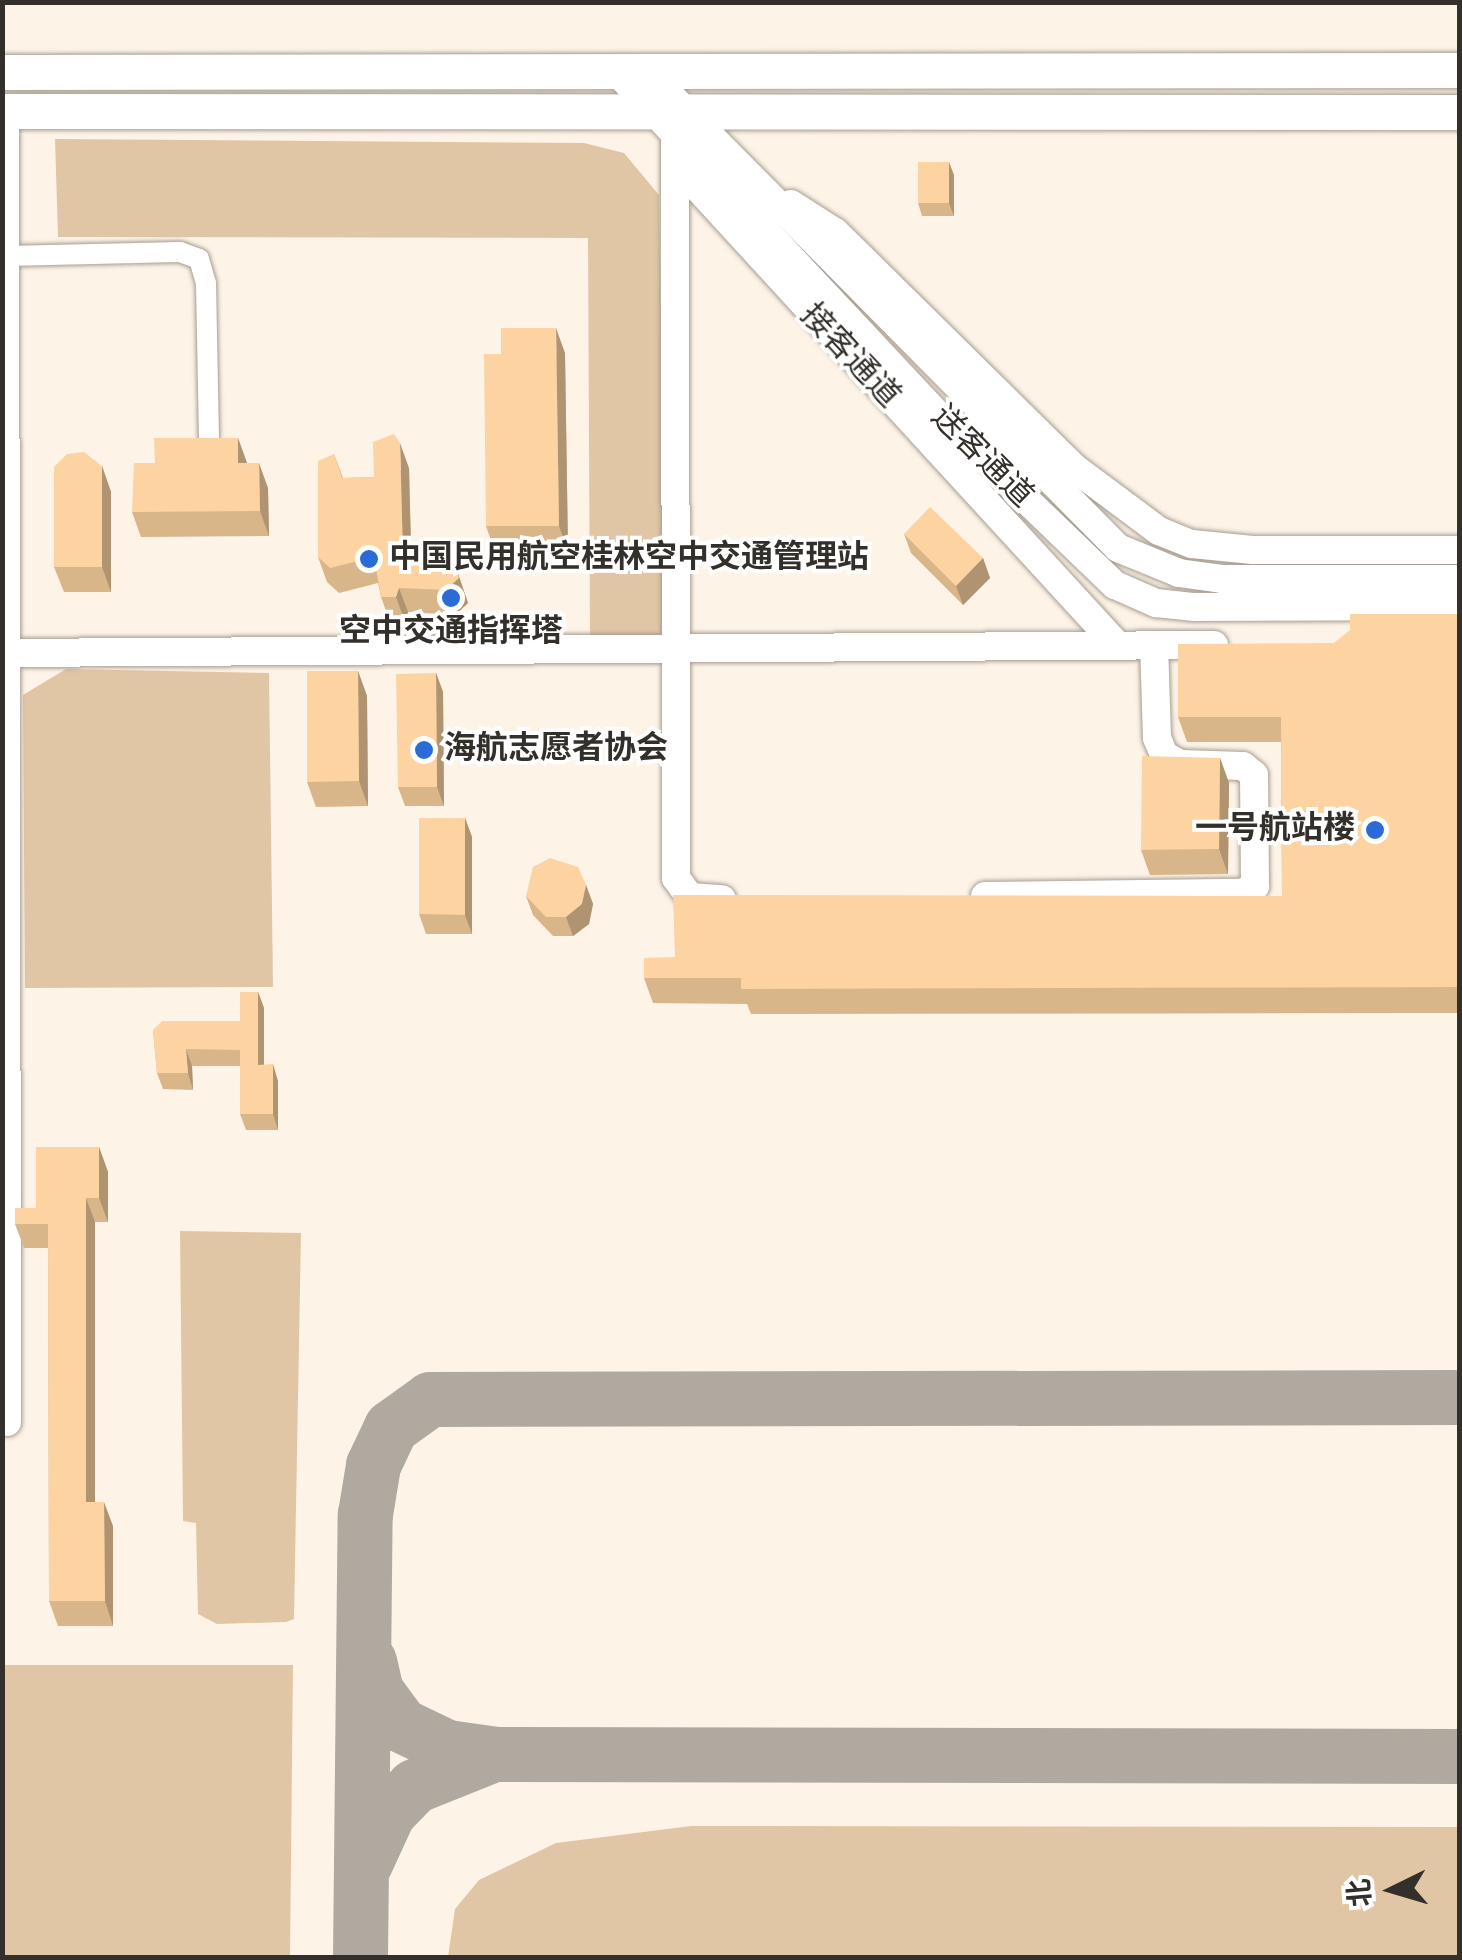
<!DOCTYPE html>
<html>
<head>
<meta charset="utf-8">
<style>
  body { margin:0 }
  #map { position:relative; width:1462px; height:1960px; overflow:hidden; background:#fdf3e7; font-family:Overpass,"Noto Sans SC",sans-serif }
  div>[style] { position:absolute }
  .green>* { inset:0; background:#e1c6a5 }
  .taxiway>* { height:55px; margin:-27.5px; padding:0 27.5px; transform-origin:27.5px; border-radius:27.5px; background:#b0a9a0 }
  .roads { filter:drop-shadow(0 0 2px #a79d92) drop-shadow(0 0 2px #a79d92) }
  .street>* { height:20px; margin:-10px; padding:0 10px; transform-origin:10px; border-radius:10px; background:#fff }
  .secondary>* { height:28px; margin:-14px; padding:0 14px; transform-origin:14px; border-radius:14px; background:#fff }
  .highway>* { height:35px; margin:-17.5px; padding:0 17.5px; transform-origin:17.5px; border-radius:17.5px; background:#fff }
  .wall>* { inset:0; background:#d9b58a }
  .shaded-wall>* { inset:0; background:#b09471 }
  .building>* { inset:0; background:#fcd3a1 }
  .dots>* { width:28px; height:28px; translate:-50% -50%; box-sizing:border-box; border:5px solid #fff; border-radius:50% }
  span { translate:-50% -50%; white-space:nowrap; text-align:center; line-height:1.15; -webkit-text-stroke:8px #fff; paint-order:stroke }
  .street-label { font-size:32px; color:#332f2a }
  .poi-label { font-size:32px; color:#332f2a; font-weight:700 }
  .left { translate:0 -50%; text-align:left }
  .right { translate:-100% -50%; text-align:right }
  .frame { position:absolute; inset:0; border:5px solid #332f2a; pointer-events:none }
  .north { position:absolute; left:1342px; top:1840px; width:100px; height:100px; -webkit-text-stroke:8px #fff; paint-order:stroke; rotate:265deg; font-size:28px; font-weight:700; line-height:40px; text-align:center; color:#332f2a }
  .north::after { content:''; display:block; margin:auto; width:35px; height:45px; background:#332f2a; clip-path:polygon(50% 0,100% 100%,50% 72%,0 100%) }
</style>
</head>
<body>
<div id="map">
  <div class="green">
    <div style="clip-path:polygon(55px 139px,584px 143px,624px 153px,659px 195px,665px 638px,590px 640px,588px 238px,58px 237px)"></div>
    <div style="clip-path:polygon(66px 669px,269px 673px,273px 987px,25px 988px,23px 695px)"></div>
    <div style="clip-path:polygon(180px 1231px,301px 1233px,294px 1619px,286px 1622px,217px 1624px,198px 1614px,196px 1523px,183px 1521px)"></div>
    <div style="clip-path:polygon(3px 1665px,293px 1665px,290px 1957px,3px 1957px)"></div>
    <div style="clip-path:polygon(691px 1826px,1459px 1827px,1459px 1957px,448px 1957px,455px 1909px,479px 1880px,556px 1843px)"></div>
  </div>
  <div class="taxiway">
    <div style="left:369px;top:1661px;width:31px;rotate:77deg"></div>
    <div style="left:376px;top:1691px;width:42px;rotate:53.7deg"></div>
    <div style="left:401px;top:1725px;width:51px;rotate:25.6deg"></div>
    <div style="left:447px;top:1747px;width:50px;rotate:8deg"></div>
    <div style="left:497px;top:1754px;width:963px;rotate:0.12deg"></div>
    <div style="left:365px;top:1863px;width:55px;rotate:-65.3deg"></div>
    <div style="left:388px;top:1813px;width:37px;rotate:-46deg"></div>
    <div style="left:414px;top:1786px;width:86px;rotate:-21.8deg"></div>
    <div style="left:360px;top:1958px;width:444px;rotate:-89.4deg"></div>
    <div style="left:365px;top:1514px;width:50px;rotate:-80.7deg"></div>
    <div style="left:373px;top:1465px;width:42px;rotate:-64.7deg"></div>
    <div style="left:391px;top:1427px;width:48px;rotate:-35.7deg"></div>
    <div style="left:430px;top:1399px;width:1030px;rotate:-0.11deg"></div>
  </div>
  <div class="roads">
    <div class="street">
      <div style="left:6px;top:256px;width:174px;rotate:-1.3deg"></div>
      <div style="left:180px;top:252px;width:20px;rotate:20deg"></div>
      <div style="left:199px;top:259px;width:25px;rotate:74deg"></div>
      <div style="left:206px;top:283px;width:155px;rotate:88.9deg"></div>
    </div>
    <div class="secondary">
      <div style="left:645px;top:70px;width:672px;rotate:45.3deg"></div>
      <div style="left:1118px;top:548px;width:66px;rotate:22.3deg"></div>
      <div style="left:1179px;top:573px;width:43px;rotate:7.9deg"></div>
      <div style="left:1222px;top:579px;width:238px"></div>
      <div style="left:616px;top:71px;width:466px;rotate:46.9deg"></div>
      <div style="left:934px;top:411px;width:251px;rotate:43.9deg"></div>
      <div style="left:1115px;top:585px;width:45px;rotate:23.7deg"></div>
      <div style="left:1156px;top:603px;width:39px;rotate:6deg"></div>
      <div style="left:1195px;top:607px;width:265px;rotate:-0.2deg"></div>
      <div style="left:5px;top:111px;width:1311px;rotate:89.91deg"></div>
      <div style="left:675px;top:140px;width:738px;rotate:89.92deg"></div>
      <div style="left:676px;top:878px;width:24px;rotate:54deg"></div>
      <div style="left:690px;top:897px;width:32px;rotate:4deg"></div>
      <div style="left:675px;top:163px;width:653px;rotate:47.48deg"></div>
      <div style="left:791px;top:204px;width:52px;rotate:32.5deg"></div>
      <div style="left:835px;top:232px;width:334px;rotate:44.6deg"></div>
      <div style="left:1073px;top:467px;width:107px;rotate:36.7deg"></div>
      <div style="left:1159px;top:531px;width:35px;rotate:22deg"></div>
      <div style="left:1192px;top:544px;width:61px;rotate:5.6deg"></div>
      <div style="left:1253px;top:550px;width:207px"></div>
      <div style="left:6px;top:653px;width:1208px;rotate:-0.38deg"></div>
      <div style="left:985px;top:896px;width:257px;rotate:-0.7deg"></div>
      <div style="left:1242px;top:893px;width:15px;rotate:-28deg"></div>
      <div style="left:1255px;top:886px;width:111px;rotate:-90.5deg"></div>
      <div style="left:1254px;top:775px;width:14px;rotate:-141deg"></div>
      <div style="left:1243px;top:766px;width:63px;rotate:-178.2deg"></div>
      <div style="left:1180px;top:764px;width:18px;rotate:-151deg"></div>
      <div style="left:1164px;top:755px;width:18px;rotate:-112deg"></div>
      <div style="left:1157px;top:738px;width:93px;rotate:-91.8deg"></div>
    </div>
    <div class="highway">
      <div style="left:2px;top:72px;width:1458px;rotate:-0.08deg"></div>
      <div style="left:2px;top:111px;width:1458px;rotate:0.04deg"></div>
    </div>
  </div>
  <div class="wall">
    <div style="clip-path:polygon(954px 175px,954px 216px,922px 216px,918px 203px)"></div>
    <div style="clip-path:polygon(565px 353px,568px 551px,495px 552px,486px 526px,501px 354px)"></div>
    <div style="clip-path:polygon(238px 438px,247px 463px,268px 488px,269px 536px,141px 537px,132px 512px,155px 463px)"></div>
    <div style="clip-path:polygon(334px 454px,343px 478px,374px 477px,409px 468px,411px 557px,452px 556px,468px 603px,455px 615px,408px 612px,405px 622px,390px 622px,381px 597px,378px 583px,339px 593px,327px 582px,318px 557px)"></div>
    <div style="clip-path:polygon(102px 466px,111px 492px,111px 592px,64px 592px,54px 567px)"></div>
    <div style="clip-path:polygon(904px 534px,983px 558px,990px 578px,963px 605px,911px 553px)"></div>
    <div style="clip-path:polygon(1460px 614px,1460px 1013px,751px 1014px,747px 1004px,653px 1003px,644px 978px,675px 957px,1282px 896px,1281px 742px,1187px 742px,1178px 717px,1334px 643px)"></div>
    <div style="clip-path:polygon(358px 671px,367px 696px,368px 806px,316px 807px,307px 782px)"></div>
    <div style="clip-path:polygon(436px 673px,443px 692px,444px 806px,405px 806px,398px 787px)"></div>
    <div style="clip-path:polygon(1220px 758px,1229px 783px,1228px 874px,1150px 875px,1141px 850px)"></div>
    <div style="clip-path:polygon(465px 818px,472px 837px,472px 934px,426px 934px,419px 914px)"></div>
    <div style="clip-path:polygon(586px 885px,593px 904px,589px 924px,573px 936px,553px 936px,533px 915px,526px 896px)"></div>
    <div style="clip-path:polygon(258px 992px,264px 1008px,264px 1065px,278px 1081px,278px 1130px,246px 1130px,240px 1114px,240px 1066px,192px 1066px,193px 1090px,163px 1089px,157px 1073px,153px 1030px,240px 1021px)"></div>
    <div style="clip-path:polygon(99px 1147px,108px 1172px,108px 1222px,95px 1222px,95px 1502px,113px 1526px,113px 1626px,58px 1626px,49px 1601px,48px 1248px,24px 1248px,15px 1224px,36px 1208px)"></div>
  </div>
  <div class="shaded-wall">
    <div style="clip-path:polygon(949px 162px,954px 175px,954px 216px,949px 203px)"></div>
    <div style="clip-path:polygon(556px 328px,565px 353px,568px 551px,559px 526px)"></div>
    <div style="clip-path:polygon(238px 438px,247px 463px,238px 463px)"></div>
    <div style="clip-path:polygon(400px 443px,409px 468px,412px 582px,403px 557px)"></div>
    <div style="clip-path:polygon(259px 463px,268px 488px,269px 536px,260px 511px)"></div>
    <div style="clip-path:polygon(102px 466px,111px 492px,111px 592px,102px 567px)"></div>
    <div style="clip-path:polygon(452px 556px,468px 603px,455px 615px,446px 590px)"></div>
    <div style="clip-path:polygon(983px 558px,990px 578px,963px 605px,956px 586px)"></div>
    <div style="clip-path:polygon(399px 588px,408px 612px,405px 622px,396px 597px)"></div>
    <div style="clip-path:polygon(358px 671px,367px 696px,368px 806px,359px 781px)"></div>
    <div style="clip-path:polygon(436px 673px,443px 692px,444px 806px,437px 787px)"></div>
    <div style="clip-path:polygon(1220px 758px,1229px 783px,1228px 874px,1219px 849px)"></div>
    <div style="clip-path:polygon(465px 818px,472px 837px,472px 934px,465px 915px)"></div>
    <div style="clip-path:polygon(586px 885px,593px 904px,589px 924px,573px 936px,566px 917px)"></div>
    <div style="clip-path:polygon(258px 992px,264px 1008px,264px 1081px,258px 1065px)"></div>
    <div style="clip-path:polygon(186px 1049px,192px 1066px,193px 1090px,188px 1073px)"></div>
    <div style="clip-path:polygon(273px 1064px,278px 1081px,278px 1130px,273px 1114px)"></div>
    <div style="clip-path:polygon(99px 1147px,108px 1172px,108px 1222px,99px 1198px)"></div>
    <div style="clip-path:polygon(86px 1198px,95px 1222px,95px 1526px,86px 1502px)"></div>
    <div style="clip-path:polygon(104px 1502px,113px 1526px,113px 1626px,105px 1601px)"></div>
  </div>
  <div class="building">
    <div style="clip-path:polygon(918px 162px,949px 162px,949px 203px,918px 203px)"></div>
    <div style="clip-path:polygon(501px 328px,556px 328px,559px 526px,486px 526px,484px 354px,501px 354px)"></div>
    <div style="clip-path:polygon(394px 434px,400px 443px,403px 557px,452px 556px,459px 578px,446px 590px,399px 588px,396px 597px,381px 597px,374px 557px,330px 568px,318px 557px,318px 461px,334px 454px,342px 478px,374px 477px,373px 442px)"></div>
    <div style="clip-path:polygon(154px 438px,238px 438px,238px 463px,259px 463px,260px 511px,132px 512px,134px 463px,155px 463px)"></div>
    <div style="clip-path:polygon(84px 452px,102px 466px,102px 567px,54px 567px,54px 467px,67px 454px)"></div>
    <div style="clip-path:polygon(930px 507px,983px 558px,956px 586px,904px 534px)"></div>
    <div style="clip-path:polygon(1350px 614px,1460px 614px,1460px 987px,741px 989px,741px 978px,644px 978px,644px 958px,675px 957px,673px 895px,1282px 896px,1281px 717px,1178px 717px,1178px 644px,1334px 643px,1350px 630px)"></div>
    <div style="clip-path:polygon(307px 671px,358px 671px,359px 781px,307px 782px)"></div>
    <div style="clip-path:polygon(436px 673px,437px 787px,398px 787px,396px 674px)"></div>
    <div style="clip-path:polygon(1142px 756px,1220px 758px,1219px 849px,1141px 850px)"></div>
    <div style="clip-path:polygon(419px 818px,465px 818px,465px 915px,419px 914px)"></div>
    <div style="clip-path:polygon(550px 858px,578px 867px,586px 885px,582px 904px,566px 917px,546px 917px,526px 896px,533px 867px)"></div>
    <div style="clip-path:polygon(240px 992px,258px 992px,258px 1065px,273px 1064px,273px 1114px,240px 1114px,240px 1050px,186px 1049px,188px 1073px,157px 1073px,153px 1030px,162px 1021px,240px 1021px)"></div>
    <div style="clip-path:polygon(36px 1147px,99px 1147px,99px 1198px,86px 1198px,86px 1502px,104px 1502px,105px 1601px,49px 1601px,48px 1224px,15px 1224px,15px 1208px,36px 1208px)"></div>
  </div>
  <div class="dots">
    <div style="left:369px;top:559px;background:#2a6bd8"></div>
    <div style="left:451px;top:598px;background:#2a6bd8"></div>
    <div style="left:424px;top:750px;background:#2a6bd8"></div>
    <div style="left:1375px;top:830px;background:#2a6bd8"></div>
  </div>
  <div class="street-label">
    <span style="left:849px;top:357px;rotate:47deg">接客通道</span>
    <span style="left:981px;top:458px;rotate:45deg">送客通道</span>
  </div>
  <div class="poi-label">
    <span class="left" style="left:389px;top:559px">中国民用航空桂林空中交通管理站</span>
    <span style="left:451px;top:633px">空中交通指挥塔</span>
    <span class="left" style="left:444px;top:750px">海航志愿者协会</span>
    <span class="right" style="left:1355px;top:830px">一号航站楼</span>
  </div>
  <div class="frame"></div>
  <div class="north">北</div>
</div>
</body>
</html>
